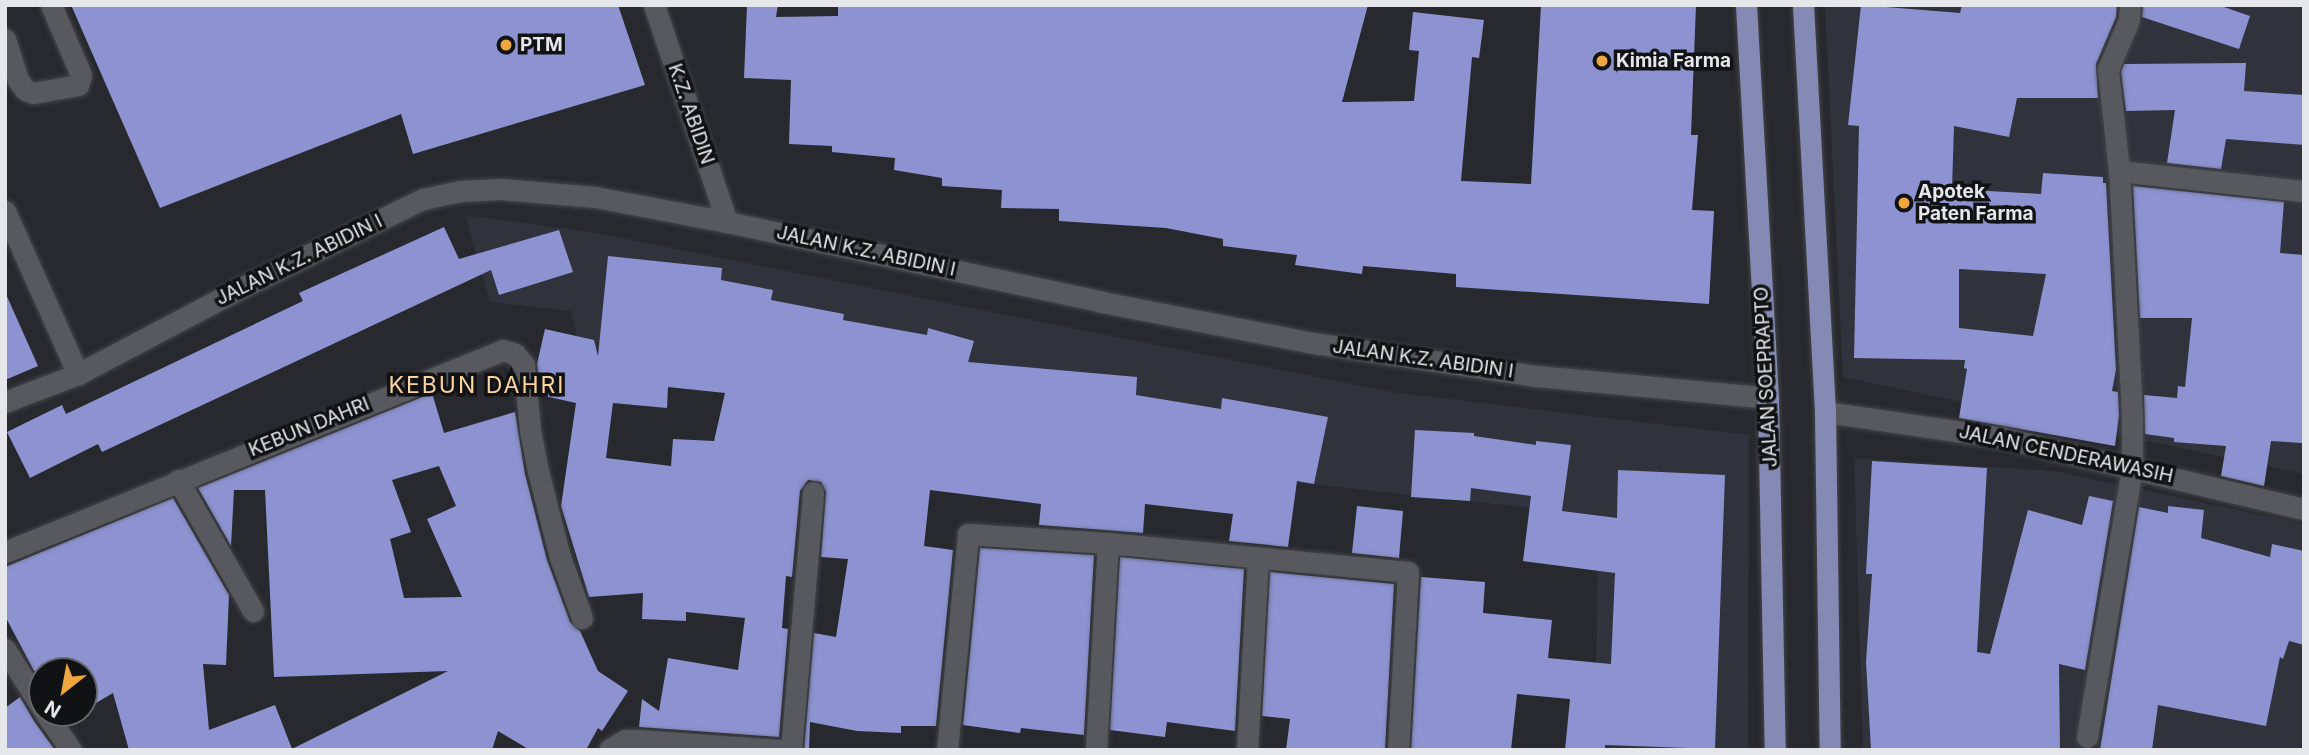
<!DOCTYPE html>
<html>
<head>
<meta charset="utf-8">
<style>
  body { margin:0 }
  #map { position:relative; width:2309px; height:755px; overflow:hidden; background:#28292e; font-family:Inter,sans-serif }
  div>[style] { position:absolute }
  .built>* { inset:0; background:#30323c }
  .building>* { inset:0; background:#8c93d0 }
  .roads { filter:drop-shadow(0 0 2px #444549) drop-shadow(0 0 2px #444549) }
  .minor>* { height:21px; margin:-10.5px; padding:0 10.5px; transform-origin:10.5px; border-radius:10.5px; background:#58595e }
  .major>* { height:21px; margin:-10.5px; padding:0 10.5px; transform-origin:10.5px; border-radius:10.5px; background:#858ab4 }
  .dots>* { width:19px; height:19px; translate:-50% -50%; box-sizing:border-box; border:4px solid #111214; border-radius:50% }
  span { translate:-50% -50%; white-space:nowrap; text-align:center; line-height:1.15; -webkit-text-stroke:7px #111214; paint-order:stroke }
  .poi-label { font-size:19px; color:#e6e7ea; font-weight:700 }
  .left { translate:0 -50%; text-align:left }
  .street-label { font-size:19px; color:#e6e7ea }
  .quarter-label { font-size:23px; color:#fcd3a0; letter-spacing:2px }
  .frame { position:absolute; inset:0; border:7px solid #e6e7ea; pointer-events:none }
  .north { position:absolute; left:28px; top:657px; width:70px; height:70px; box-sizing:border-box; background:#111214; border:2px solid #66676a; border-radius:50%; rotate:211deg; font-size:19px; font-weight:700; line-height:28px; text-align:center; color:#e6e7ea }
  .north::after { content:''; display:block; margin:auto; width:24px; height:32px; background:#f0a63e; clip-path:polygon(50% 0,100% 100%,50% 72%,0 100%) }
</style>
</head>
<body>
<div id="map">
  <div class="built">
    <div style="clip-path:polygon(1825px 5px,2304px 5px,2304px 474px,1843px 377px)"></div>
    <div style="clip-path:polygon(465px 215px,597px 233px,1392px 392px,1749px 435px,1748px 750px,1595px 750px,1598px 515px,1214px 474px,579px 345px,571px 311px,490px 302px)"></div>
    <div style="clip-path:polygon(1854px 458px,2054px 471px,2304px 524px,2304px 750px,1863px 750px)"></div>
  </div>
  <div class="building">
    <div style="clip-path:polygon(71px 5px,618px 5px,645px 85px,413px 154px,401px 114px,160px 208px)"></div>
    <div style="clip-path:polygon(747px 5px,778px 5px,776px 17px,838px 16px,838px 5px,1368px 5px,1342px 102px,1414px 101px,1419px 51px,1409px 50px,1413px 12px,1484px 20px,1479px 58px,1472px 57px,1461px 181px,1531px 184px,1541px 5px,1696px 5px,1691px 135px,1698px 135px,1692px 210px,1714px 211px,1709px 304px,1456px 287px,1456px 274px,1363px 266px,1362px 274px,1295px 265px,1297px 255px,1223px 246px,1223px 239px,1166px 228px,1059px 221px,1059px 209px,1001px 208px,1002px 190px,942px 186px,942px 178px,894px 170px,895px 158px,832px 152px,832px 146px,789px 144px,791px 80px,744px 78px)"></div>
    <div style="clip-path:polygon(evenodd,1861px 5px,1960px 13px,1962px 5px,2117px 5px,2116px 17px,2096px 64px,2098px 98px,2017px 98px,2009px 137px,1954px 126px,1952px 189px,2041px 194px,2043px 173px,2103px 177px,2103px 183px,2106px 183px,2116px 370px,2112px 391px,2118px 392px,2119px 415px,2115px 446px,1959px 418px,1967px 369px,1964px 368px,1965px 360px,1854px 358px,1859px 126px,1848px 125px,1861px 5px,1959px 269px,2046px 274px,2033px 336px,1959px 328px,1959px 269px)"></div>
    <div style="clip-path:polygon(2143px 5px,2218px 5px,2250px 16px,2239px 49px,2142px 17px)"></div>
    <div style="clip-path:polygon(2246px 63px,2244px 91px,2304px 95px,2304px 145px,2226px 139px,2221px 169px,2167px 163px,2175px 110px,2126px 111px,2121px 71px,2124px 64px)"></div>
    <div style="clip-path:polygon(2133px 186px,2284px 202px,2280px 253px,2304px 255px,2302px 443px,2271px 441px,2264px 486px,2221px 476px,2226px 446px,2174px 442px,2174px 438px,2145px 434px,2144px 395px,2177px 398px,2178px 386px,2185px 387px,2192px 318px,2140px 318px)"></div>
    <div style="clip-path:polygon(444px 227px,459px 259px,559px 230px,573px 272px,499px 295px,491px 270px,102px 452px,98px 444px,30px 478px,7px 432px,62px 405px,66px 414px,303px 301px,299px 293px)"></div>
    <div style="clip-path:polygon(evenodd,608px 256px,722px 268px,721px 280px,773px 290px,771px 300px,844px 314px,843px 320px,927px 335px,928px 328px,974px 341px,968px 362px,1137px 377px,1136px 395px,1221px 409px,1222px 398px,1328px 417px,1314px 484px,1297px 481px,1288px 547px,1229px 541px,1233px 514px,1145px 504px,1143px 533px,1039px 525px,1041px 504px,930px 490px,924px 546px,953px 550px,936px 726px,901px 726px,901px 733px,857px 731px,810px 722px,809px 750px,804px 750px,814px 633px,836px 637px,848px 559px,821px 557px,826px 492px,821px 482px,808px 480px,800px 491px,792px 577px,786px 576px,782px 628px,788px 629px,779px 737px,639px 727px,642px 699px,659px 711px,668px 658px,738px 670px,745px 618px,686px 612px,686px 621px,642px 619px,643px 593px,589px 597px,561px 506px,576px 403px,540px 395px,537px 364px,545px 329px,594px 340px,598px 356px,608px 256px,668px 387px,725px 393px,714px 441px,673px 439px,671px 466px,606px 458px,613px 403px,667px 408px,668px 387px)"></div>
    <div style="clip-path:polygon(5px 292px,38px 366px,5px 380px)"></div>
    <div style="clip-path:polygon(evenodd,432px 393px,444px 433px,515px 412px,525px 474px,547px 560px,570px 622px,580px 631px,598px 671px,628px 691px,602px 731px,598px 728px,586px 750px,530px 750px,498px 731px,492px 750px,129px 750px,113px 693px,84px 710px,84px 671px,34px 671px,5px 616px,5px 567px,173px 498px,229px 595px,226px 665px,203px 664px,209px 730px,275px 705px,292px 749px,448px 671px,274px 677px,265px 490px,234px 490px,231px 546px,198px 488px,432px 393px,439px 466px,456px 506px,427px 519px,462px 597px,404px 598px,390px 539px,411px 532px,392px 480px,439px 466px)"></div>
    <div style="clip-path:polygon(1415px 430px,1474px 433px,1474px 436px,1536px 445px,1536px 441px,1571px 445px,1562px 511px,1617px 518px,1618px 470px,1725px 475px,1715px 749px,1605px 745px,1605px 750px,1565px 750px,1570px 699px,1517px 694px,1511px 750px,1411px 750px,1421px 577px,1485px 582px,1483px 613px,1552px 620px,1548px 658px,1611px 664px,1615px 573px,1523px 561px,1531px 496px,1471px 488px,1470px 501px,1411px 497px)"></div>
    <div style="clip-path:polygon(1872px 461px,1987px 468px,1977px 652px,1990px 654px,2028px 510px,2082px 525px,2089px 496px,2113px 501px,2085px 670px,2059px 664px,2060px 750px,1871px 750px,1866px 662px,1872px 574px,1866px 574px)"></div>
    <div style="clip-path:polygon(1357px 506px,1403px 511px,1399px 558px,1352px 553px)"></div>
    <div style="clip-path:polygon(2168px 506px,2204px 510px,2201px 538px,2270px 557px,2272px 544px,2304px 551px,2304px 645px,2289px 641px,2283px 659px,2280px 657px,2266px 726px,2158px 705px,2152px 750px,2100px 750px,2139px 507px,2168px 513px)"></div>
    <div style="clip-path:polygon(980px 548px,1094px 555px,1084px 735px,1021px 728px,1020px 733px,963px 725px)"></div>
    <div style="clip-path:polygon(1120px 557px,1244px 569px,1235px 731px,1167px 722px,1165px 737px,1110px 730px)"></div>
    <div style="clip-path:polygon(1270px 572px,1394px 584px,1385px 750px,1286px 750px,1290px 719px,1262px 716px)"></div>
    <div style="clip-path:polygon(20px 697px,34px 721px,55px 750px,5px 750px,5px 708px)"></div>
  </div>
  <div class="roads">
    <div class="minor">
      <div style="left:654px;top:5px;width:229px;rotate:71.4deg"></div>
      <div style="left:5px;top:39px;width:43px;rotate:72.4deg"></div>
      <div style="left:18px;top:80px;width:12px;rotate:55deg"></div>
      <div style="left:25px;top:90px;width:9px;rotate:18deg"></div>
      <div style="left:34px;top:93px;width:45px;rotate:-10.3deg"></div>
      <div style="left:78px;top:85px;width:10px;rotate:-73deg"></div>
      <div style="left:81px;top:75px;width:76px;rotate:-113.2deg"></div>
      <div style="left:2119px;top:171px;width:186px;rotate:6.2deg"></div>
      <div style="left:5px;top:211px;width:179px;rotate:65.9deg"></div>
      <div style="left:5px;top:402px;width:78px;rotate:-21deg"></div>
      <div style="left:78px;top:374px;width:184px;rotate:-27.8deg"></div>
      <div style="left:241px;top:288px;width:203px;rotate:-26.1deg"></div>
      <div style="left:423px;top:199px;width:38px;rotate:-12deg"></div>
      <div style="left:460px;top:191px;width:41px;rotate:-2.8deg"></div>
      <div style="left:501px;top:189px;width:94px;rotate:4.9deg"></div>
      <div style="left:595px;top:197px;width:134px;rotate:10.7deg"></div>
      <div style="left:727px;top:222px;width:383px;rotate:12deg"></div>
      <div style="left:1102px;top:302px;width:215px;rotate:11deg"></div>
      <div style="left:1313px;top:343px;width:226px;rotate:8.4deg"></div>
      <div style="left:1537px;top:376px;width:232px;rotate:5.4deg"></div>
      <div style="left:1825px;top:412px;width:180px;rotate:8.3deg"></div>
      <div style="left:2003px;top:438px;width:309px;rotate:13.3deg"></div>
      <div style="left:178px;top:480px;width:151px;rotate:60.2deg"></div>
      <div style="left:5px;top:552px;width:537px;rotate:-22.08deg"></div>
      <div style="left:503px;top:350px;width:13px;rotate:18deg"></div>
      <div style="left:515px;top:354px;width:14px;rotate:51deg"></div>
      <div style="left:524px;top:365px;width:65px;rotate:84.7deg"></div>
      <div style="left:530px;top:430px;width:42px;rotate:79deg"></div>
      <div style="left:538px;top:471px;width:89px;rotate:75.7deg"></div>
      <div style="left:560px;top:557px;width:65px;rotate:70.2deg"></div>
      <div style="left:5px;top:649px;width:70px;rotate:57.9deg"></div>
      <div style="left:45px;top:713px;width:45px;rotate:54.9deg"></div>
      <div style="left:2087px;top:737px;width:273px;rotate:-80.5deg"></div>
      <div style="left:2132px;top:468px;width:53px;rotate:-90deg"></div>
      <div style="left:2132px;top:415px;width:244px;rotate:-93deg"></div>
      <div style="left:2119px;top:171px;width:103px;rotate:-96.2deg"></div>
      <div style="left:2108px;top:69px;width:53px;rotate:-66.8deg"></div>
      <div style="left:2129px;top:20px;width:15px;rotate:-86deg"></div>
      <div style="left:609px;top:750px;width:19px;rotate:-32deg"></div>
      <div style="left:625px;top:740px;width:12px"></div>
      <div style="left:637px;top:740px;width:142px;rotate:4deg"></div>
      <div style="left:791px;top:750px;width:259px;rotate:-85.1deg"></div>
      <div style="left:947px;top:750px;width:217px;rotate:-84.4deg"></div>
      <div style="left:968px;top:534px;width:140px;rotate:3.7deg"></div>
      <div style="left:1108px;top:543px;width:301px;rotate:5.5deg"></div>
      <div style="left:1408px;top:572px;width:178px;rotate:93.2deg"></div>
      <div style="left:1096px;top:750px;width:207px;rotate:-86.7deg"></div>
      <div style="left:1247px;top:750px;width:190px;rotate:-86.7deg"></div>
    </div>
    <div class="major">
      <div style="left:1746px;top:5px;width:394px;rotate:86.8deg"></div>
      <div style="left:1768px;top:398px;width:352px;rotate:88.9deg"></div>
      <div style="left:1803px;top:5px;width:408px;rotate:86.9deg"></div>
      <div style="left:1825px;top:412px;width:338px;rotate:89.2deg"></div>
    </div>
  </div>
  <div class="dots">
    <div style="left:506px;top:45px;background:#f0a63e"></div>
    <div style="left:1602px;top:61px;background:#f0a63e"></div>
    <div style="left:1904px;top:203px;background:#f0a63e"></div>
  </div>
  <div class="poi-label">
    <span class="left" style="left:520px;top:45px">PTM</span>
    <span class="left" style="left:1616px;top:61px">Kimia Farma</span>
    <span class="left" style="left:1918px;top:203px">Apotek<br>Paten Farma</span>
  </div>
  <div class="street-label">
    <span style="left:691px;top:114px;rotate:71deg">K.Z. ABIDIN</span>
    <span style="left:866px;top:251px;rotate:12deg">JALAN K.Z. ABIDIN I</span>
    <span style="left:299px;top:260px;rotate:-26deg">JALAN K.Z. ABIDIN I</span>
    <span style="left:1423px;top:359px;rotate:8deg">JALAN K.Z. ABIDIN I</span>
    <span style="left:1766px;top:377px;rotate:-93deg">JALAN SOEPRAPTO</span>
    <span style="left:309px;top:427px;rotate:-22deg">KEBUN DAHRI</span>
    <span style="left:2066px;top:454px;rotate:12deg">JALAN CENDERAWASIH</span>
  </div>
  <div class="quarter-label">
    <span style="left:477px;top:385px">KEBUN DAHRI</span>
  </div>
  <div class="frame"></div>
  <div class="north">N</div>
</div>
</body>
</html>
